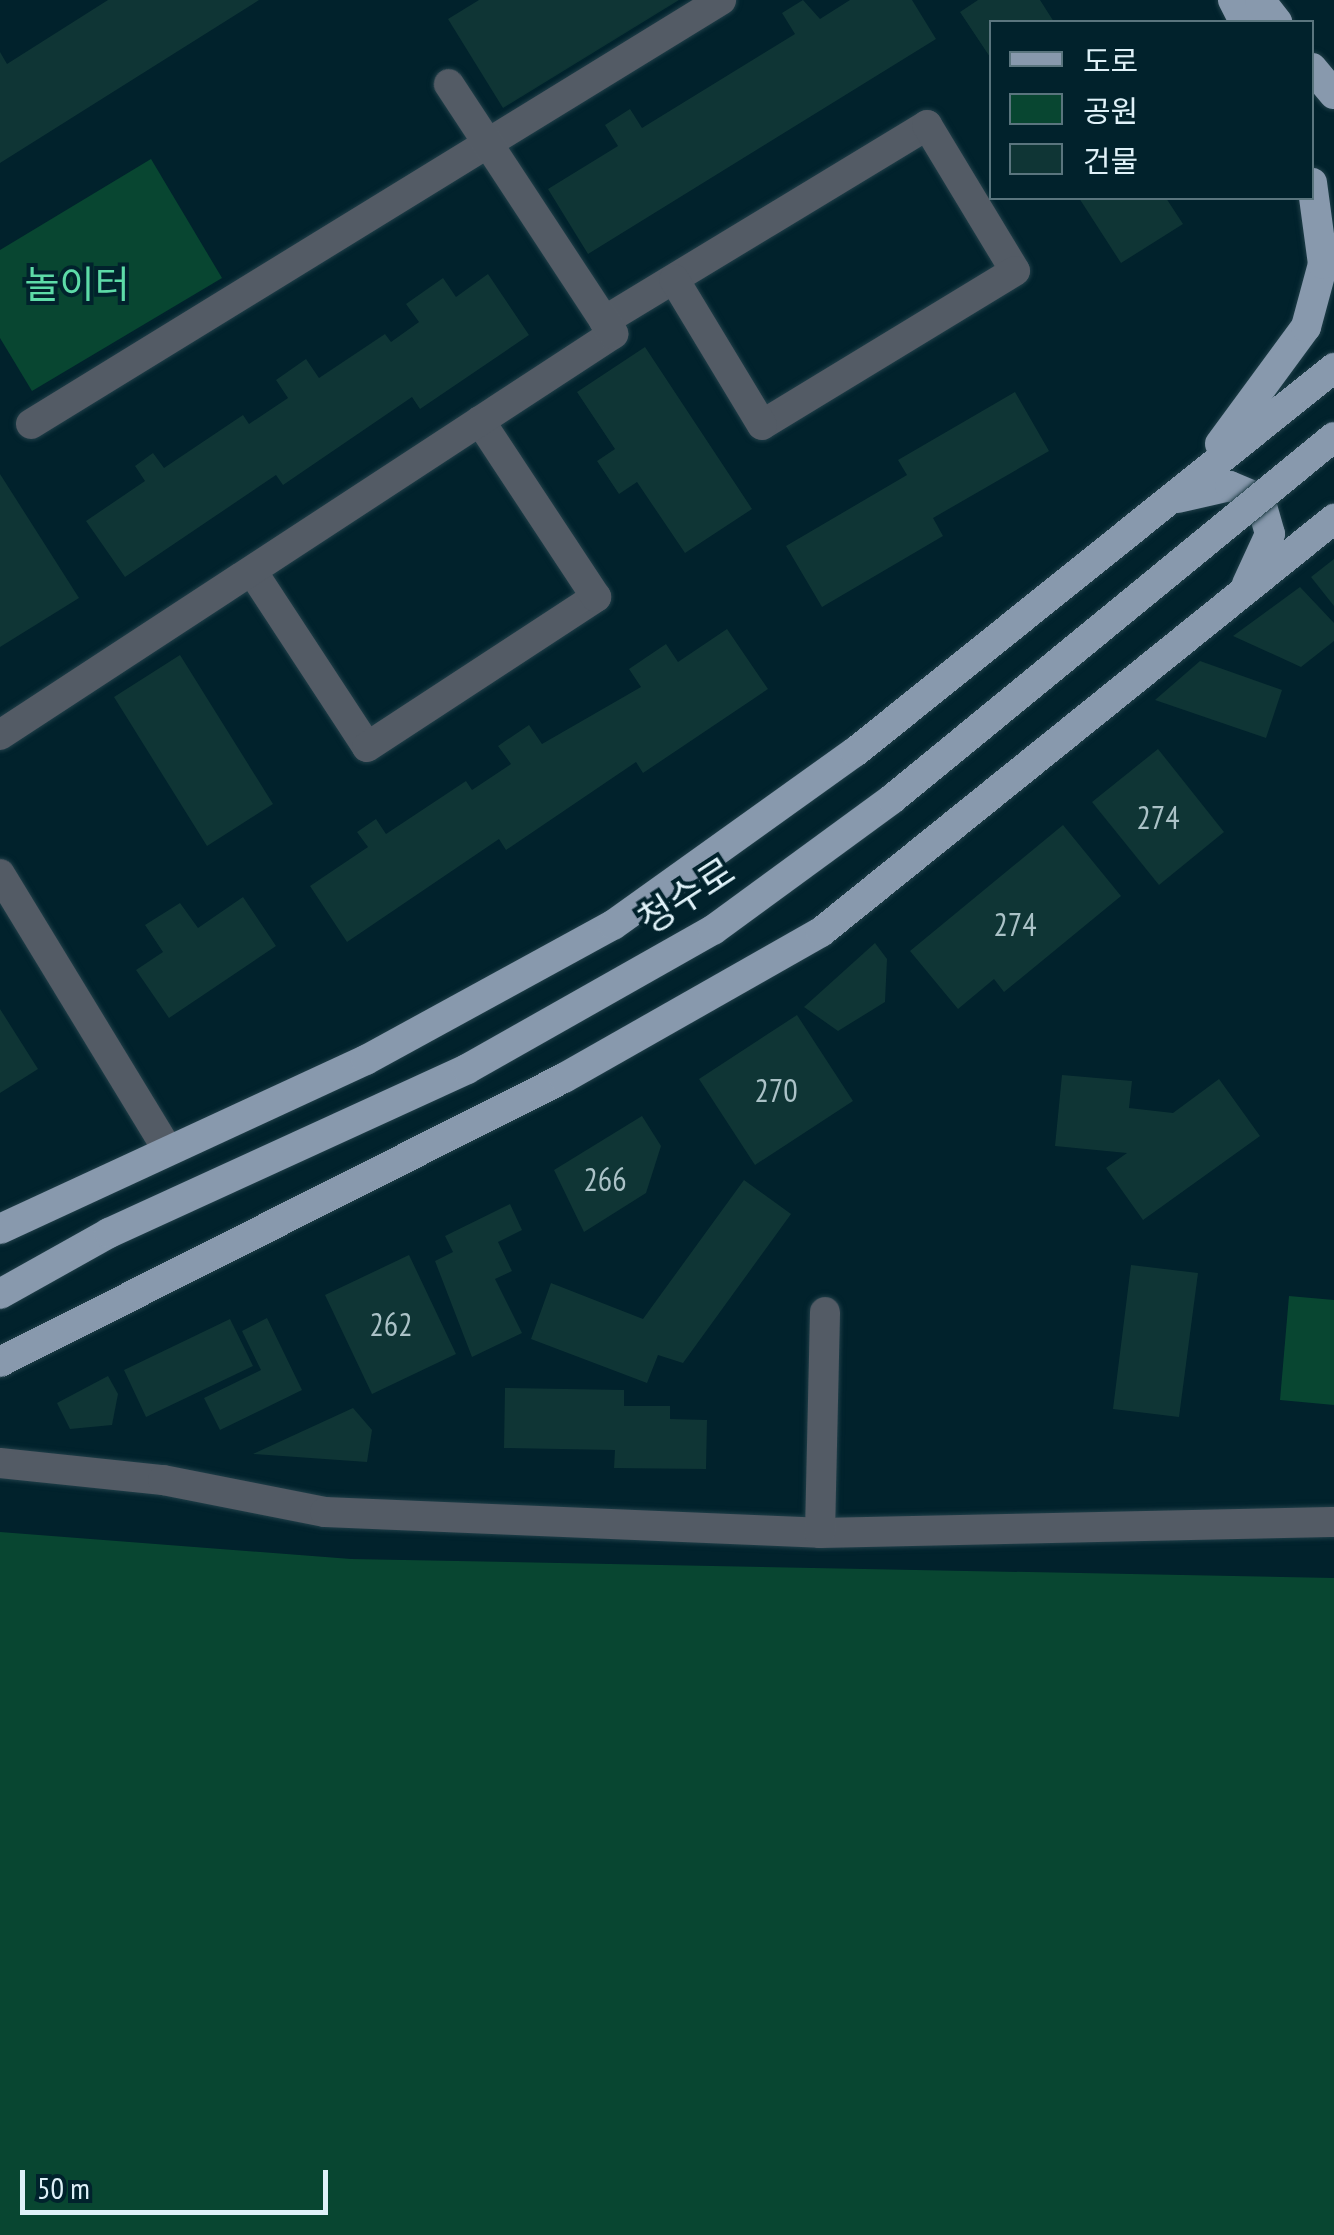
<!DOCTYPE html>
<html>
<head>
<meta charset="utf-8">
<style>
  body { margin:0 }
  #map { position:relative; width:1334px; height:2235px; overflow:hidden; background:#01222c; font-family:"PT Sans Narrow","Noto Sans KR",sans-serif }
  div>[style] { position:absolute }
  .green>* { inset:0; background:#084631 }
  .building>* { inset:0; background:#0f3535 }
  .roads { filter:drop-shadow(0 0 2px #203f49) drop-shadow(0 0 2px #203f49) }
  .minor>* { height:30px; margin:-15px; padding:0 15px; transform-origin:15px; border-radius:15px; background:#535b65 }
  .major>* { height:30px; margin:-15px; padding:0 15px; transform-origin:15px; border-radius:15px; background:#8899ad }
  .bridges { filter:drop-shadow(0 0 2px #203f49) drop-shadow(0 0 2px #203f49) }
  .major-bridge>* { height:30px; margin:-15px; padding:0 15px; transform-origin:15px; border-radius:15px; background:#8899ad }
  span { translate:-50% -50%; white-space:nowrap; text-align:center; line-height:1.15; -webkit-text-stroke:8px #01222c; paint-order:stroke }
  .number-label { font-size:32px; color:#abc2c7 }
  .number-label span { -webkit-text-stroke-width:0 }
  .park-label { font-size:38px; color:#5ddba8 }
  .street-label { font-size:38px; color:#dff1f8 }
  .legend { position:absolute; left:989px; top:20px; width:325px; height:180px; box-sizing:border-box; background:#01222c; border:2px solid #5a757e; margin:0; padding:12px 18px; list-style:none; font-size:30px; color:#dff1f8 }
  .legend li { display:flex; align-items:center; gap:20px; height:50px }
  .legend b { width:50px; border:2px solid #5a757e }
  .scale { position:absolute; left:20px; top:2170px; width:308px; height:45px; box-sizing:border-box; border:5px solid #dff1f8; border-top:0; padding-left:12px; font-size:30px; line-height:35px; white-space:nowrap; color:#dff1f8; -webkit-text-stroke:8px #01222c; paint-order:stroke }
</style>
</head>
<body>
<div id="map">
  <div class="green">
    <div style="clip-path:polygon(151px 159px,222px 278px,32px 391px,0 338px,0 250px)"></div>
    <div style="clip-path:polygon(1289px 1296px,1334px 1300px,1334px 1405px,1280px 1400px)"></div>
    <div style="clip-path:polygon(0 1532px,351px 1559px,1334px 1578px,1334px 2235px,0 2235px)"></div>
  </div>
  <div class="building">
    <div style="clip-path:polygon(108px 0,259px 0,0 163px,0 52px,7px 64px)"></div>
    <div style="clip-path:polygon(479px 0,679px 0,503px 108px,448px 19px)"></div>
    <div style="clip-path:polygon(803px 0,820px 19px,850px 0,912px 0,936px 39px,588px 254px,548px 189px,618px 146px,605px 125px,630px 109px,642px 128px,795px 34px,782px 13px)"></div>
    <div style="clip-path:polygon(978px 0,1040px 0,1054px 22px,992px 22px,992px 60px,960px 12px)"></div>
    <div style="clip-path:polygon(1079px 198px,1166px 198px,1183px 224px,1121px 263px)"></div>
    <div style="clip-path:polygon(488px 274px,529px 335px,420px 409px,412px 397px,283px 485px,276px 475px,125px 577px,86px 521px,145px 481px,135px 466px,153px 453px,164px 468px,243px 415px,249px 424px,288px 398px,276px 380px,306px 359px,319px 378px,385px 334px,391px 342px,419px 322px,406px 304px,443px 278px,456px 297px)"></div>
    <div style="clip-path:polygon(645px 347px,752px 509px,685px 553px,637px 482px,619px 494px,597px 461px,615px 449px,577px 392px)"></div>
    <div style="clip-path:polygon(1015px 392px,1049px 451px,933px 518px,943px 536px,822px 607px,786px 546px,907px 475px,898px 460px)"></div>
    <div style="clip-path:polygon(0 474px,79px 598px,0 647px)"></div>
    <div style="clip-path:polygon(1334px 559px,1334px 606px,1311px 577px)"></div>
    <div style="clip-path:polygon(1300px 587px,1334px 623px,1334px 641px,1301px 667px,1233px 636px)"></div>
    <div style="clip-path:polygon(727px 629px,768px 689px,643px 773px,636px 762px,506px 850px,499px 839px,347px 942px,310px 886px,368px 847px,357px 832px,376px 819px,386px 834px,466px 781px,472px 790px,511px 764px,498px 746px,529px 725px,542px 744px,641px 687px,629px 669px,666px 644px,678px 662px)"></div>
    <div style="clip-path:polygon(180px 655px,273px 804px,207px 846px,114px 697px)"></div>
    <div style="clip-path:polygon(1200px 661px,1282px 690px,1266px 738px,1155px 700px)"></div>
    <div style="clip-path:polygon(1158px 749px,1224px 832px,1159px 885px,1092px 802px)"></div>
    <div style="clip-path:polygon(1063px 825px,1121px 896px,1004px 992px,994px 979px,958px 1009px,910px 951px)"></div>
    <div style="clip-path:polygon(243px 897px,276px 946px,169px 1018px,136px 970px,163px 952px,145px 925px,180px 903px,198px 928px)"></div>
    <div style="clip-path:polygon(875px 943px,887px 959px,885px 1002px,838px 1031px,804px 1007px)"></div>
    <div style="clip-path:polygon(0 1009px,38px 1069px,0 1093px)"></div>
    <div style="clip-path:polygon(797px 1015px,853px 1101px,755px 1165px,699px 1079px)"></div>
    <div style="clip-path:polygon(1062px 1075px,1132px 1081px,1129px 1108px,1173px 1113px,1219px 1079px,1260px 1136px,1143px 1220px,1106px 1168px,1127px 1153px,1055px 1146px)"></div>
    <div style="clip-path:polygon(642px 1116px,661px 1146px,646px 1193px,584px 1232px,554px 1170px)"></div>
    <div style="clip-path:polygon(744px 1180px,791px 1214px,683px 1363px,658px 1355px,647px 1383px,531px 1339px,551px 1283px,643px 1319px)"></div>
    <div style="clip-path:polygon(510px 1204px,522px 1230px,498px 1242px,512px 1271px,495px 1279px,522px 1333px,472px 1357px,435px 1261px,453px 1252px,445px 1236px)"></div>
    <div style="clip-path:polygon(409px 1255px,456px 1354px,372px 1394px,325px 1295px)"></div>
    <div style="clip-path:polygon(1131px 1265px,1198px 1273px,1179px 1417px,1113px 1409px)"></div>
    <div style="clip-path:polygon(267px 1318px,302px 1390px,220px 1430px,204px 1398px,261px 1370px,242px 1331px)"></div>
    <div style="clip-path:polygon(230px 1319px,253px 1366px,146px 1417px,124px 1370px)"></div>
    <div style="clip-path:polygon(108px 1376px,118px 1394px,112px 1425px,70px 1429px,57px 1403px)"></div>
    <div style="clip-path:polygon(505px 1388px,624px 1390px,624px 1406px,670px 1406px,670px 1419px,707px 1420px,706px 1469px,614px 1468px,615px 1450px,504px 1448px)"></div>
    <div style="clip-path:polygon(353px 1408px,372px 1430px,367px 1462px,253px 1454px)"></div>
  </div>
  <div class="roads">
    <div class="minor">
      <div style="left:604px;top:321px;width:378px;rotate:-31.2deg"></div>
      <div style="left:927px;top:125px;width:170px;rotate:58.9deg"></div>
      <div style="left:1015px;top:271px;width:296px;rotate:148.7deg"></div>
      <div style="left:762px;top:425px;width:170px;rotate:-121.1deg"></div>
      <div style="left:31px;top:424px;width:810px;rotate:-31.57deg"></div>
      <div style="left:252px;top:571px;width:210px;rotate:56.8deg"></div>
      <div style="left:367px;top:747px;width:274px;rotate:-33.2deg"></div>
      <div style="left:596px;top:597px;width:211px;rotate:-123.4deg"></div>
      <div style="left:0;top:735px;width:733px;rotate:-33.19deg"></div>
      <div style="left:613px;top:334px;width:299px;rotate:-123.3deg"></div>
      <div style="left:0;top:874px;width:322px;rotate:58.7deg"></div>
      <div style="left:0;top:1463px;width:164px;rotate:6deg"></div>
      <div style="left:163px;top:1480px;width:165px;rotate:11.2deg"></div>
      <div style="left:325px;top:1512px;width:495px;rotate:2.4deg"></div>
      <div style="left:820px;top:1533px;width:514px;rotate:-1.23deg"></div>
      <div style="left:820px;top:1533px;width:221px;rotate:-88.7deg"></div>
    </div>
    <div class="major">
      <div style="left:1233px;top:0;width:25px;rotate:63deg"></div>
      <div style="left:1260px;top:0;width:28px;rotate:52deg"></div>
      <div style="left:1312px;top:68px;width:34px;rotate:50deg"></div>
      <div style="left:1220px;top:444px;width:145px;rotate:-53.7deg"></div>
      <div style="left:1306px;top:327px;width:65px;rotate:-74.9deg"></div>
      <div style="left:1323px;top:264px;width:82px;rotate:-97.7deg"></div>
      <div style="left:1178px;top:498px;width:53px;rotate:-13deg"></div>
      <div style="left:1230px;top:486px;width:33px;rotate:23deg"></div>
      <div style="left:1260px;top:499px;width:36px;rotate:74deg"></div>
      <div style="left:1270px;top:534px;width:55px;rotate:114.7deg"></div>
      <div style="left:0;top:1229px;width:403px;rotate:-24.8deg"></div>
      <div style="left:366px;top:1060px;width:281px;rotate:-28.7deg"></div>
      <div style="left:613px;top:925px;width:297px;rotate:-35.6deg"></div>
      <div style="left:855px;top:752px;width:614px;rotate:-38.72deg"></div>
      <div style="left:0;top:1362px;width:631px;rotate:-26.73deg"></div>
      <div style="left:564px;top:1078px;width:296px;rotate:-29.6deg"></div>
      <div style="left:821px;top:932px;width:659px;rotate:-38.84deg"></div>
    </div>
  </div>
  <div class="bridges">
    <div class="major-bridge">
      <div style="left:0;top:1294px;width:125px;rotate:-29.2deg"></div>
      <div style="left:109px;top:1233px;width:394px;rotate:-24.6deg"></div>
      <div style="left:467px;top:1069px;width:283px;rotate:-29.5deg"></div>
      <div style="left:713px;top:930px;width:222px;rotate:-36.2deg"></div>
      <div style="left:892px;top:799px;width:571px;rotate:-39.32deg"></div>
    </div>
  </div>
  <div class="number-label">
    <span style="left:1158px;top:817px">274</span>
    <span style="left:1015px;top:924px">274</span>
    <span style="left:776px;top:1090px">270</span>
    <span style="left:605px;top:1179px">266</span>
    <span style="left:391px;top:1324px">262</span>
  </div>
  <div class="park-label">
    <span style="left:77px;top:284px">놀이터</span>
  </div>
  <div class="street-label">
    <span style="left:686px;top:895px;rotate:-33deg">청수로</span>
  </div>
  <ul class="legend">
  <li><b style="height:12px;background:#8899ad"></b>도로</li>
  <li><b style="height:28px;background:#084631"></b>공원</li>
  <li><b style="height:28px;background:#0f3535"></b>건물</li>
  </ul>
  <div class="scale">50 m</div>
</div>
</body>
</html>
